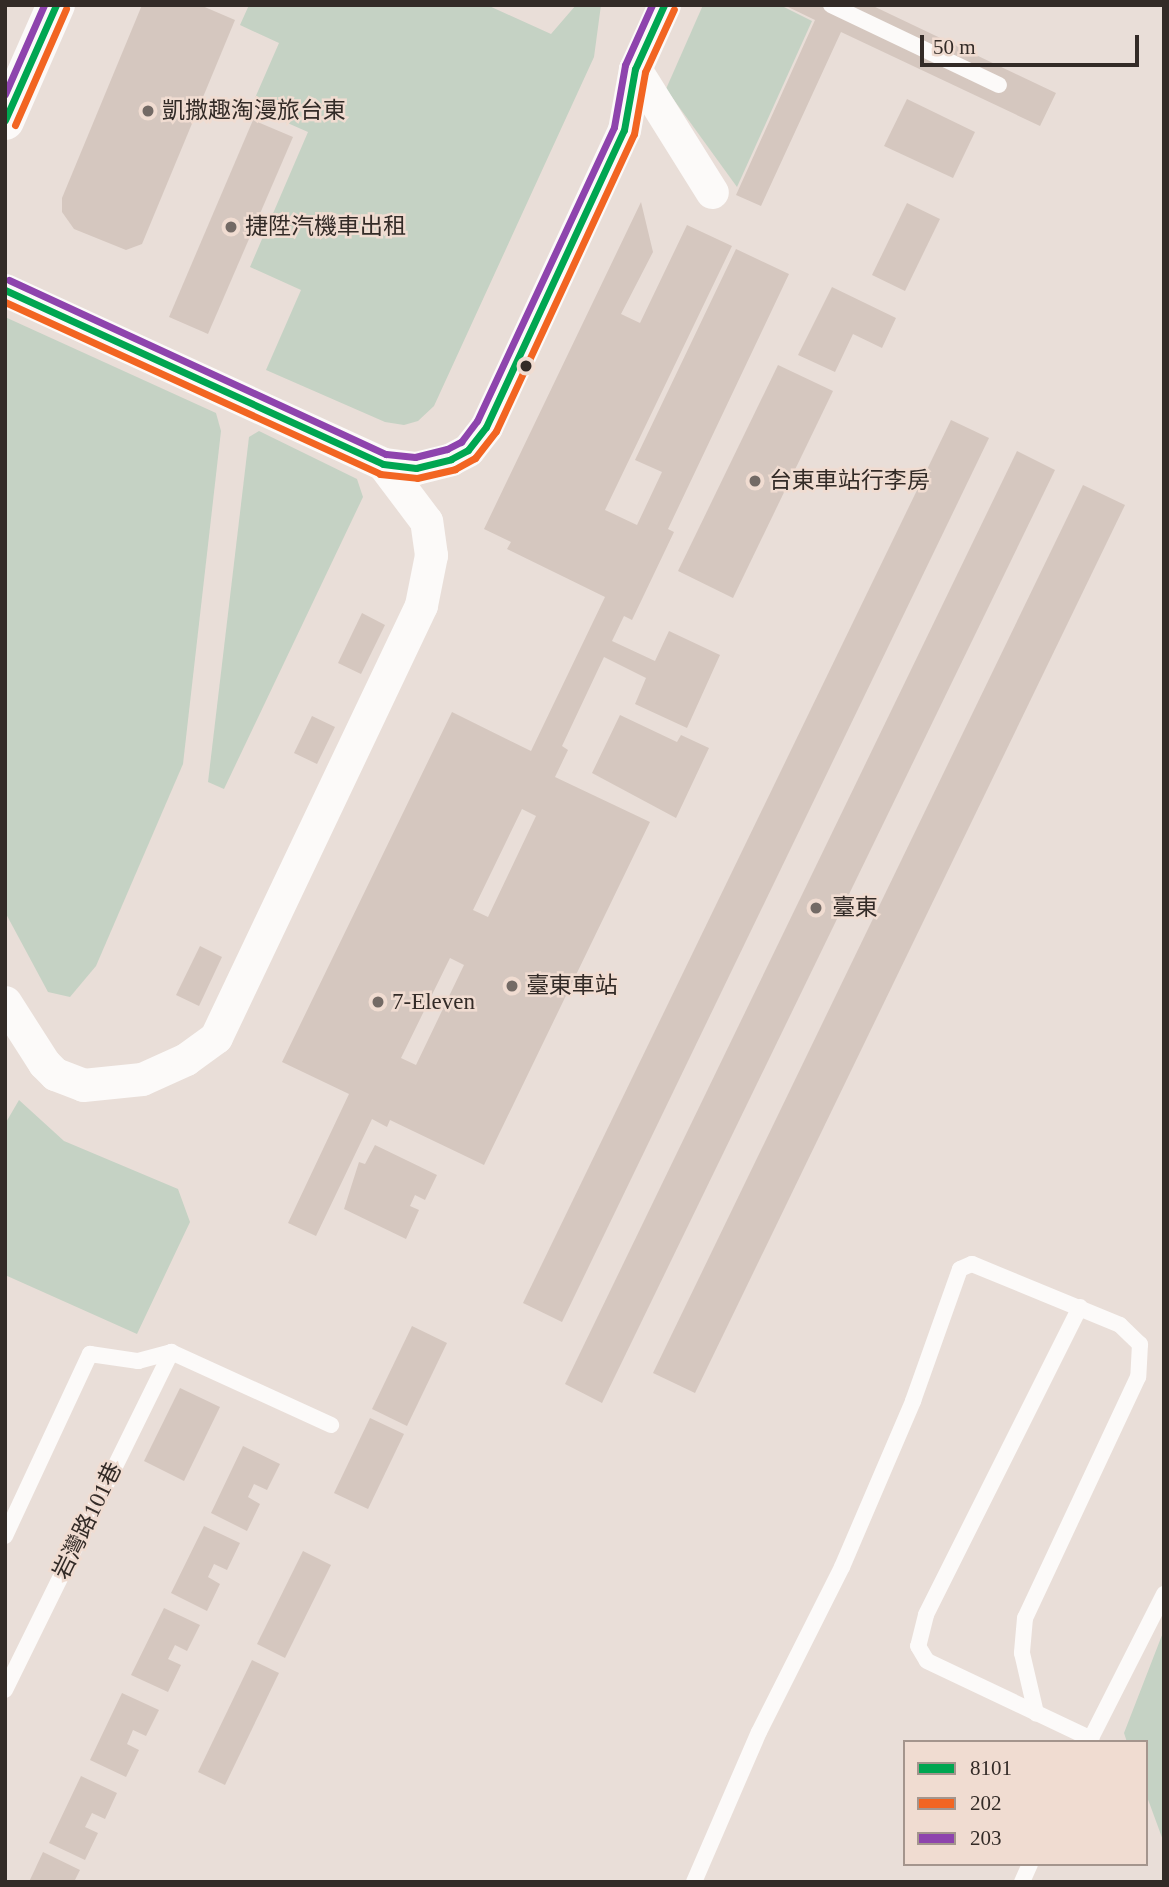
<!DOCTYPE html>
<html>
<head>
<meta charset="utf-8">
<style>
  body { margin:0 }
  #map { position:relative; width:1169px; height:1887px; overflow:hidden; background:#e9ded8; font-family:"Times New Roman","Noto Sans TC",serif }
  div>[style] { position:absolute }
  .green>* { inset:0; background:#c5d2c4 }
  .building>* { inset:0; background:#d5c7bf }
  .service>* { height:16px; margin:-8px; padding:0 8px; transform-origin:8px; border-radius:8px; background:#fcfaf9 }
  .minor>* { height:33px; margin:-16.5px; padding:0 16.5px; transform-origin:16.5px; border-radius:16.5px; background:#fcfaf9 }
  .tertiary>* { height:38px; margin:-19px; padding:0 19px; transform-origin:19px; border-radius:19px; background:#fcfaf9 }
  .bus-1>* { height:7px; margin:-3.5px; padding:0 3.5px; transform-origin:3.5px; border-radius:3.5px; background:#00a651 }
  .bus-2>* { height:7px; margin:-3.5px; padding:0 3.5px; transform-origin:3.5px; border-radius:3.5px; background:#f26522 }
  .bus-3>* { height:7px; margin:-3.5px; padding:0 3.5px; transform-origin:3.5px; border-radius:3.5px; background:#8e44ad }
  .dots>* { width:19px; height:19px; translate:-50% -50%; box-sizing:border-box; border:4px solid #f0dcd1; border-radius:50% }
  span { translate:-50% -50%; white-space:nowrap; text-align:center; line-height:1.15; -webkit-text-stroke:5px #f0dcd1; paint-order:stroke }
  .poi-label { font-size:23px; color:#332b27 }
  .left { translate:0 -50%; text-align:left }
  .street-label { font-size:23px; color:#332b27 }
  .frame { position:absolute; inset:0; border:7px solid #332b27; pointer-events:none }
  .legend { position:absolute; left:903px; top:1740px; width:245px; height:126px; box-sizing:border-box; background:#f0dcd1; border:2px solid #a4958d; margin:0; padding:9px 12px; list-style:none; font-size:21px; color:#332b27 }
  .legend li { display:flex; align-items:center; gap:14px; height:35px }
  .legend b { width:35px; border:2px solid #a4958d }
  .scale { position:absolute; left:920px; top:35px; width:219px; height:32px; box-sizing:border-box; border:4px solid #332b27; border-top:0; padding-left:9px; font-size:21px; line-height:24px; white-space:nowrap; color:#332b27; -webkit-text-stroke:5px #f0dcd1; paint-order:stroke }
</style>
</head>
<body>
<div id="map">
  <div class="green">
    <div style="clip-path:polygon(249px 5px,487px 5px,551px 34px,576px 5px,601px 5px,594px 57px,434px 406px,418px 421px,404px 425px,385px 422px,266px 370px,301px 290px,250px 267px,308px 132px,251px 107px,279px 43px,240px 25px)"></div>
    <div style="clip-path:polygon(703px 5px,780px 5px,812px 21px,737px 187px,666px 89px)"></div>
    <div style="clip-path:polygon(5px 317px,216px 413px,221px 431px,183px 764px,96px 966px,70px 997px,48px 992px,5px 912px)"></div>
    <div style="clip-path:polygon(259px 431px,357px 479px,363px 497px,224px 789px,208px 782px,249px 437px)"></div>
    <div style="clip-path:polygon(19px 1100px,64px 1141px,178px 1189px,190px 1222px,137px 1334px,5px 1275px,5px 1124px)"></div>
    <div style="clip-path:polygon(1164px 1630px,1164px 1843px,1146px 1794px,1146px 1742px,1127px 1742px,1124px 1733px)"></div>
  </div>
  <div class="building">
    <div style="clip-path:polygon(142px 5px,200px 5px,235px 20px,142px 244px,126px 250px,74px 229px,62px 212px,62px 198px)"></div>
    <div style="clip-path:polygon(784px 5px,871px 5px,1056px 93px,1040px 126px,841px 32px,761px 206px,736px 195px,815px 20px)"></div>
    <div style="clip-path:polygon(907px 99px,975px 132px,953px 178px,884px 146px)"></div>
    <div style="clip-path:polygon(253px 120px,293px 137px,208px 334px,169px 317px)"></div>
    <div style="clip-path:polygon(evenodd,641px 202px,653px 252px,621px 314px,640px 323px,687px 225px,732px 246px,605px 510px,637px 525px,662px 472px,635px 460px,736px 249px,789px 274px,668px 529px,674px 532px,632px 620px,624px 616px,612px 641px,655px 661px,669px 631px,720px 655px,687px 728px,635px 704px,646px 678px,604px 657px,562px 746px,568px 750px,555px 777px,650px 822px,484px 1165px,390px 1120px,387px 1127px,372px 1119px,316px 1236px,288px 1223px,349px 1094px,282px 1062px,452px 712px,531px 751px,605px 597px,507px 549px,511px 542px,484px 529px,641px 202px,522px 809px,536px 816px,488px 917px,473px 910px,522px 809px,641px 202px,450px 958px,464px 965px,416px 1065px,401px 1058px,450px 958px)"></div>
    <div style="clip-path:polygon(907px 203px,940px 219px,905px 291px,872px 275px)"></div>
    <div style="clip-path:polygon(832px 287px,896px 318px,882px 348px,853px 334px,835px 372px,798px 355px)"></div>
    <div style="clip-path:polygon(778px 365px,833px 391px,733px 598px,678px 571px)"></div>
    <div style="clip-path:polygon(951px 420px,989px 438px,562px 1322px,523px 1303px)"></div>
    <div style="clip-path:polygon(1017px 451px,1055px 470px,602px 1403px,565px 1384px)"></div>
    <div style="clip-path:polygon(1083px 485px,1125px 505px,695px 1393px,653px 1373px)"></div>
    <div style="clip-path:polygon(362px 613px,385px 625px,361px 674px,338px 663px)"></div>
    <div style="clip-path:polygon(620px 715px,677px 742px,681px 735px,709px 748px,676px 818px,592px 773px)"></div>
    <div style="clip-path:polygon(312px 716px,335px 727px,317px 764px,294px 753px)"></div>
    <div style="clip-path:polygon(200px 946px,222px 957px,199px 1006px,176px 995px)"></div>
    <div style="clip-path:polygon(375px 1145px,437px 1175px,425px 1200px,415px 1195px,410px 1206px,419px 1210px,406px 1239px,344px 1209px,359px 1162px,365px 1164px)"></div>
    <div style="clip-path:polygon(412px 1326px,447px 1343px,407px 1426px,372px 1409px)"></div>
    <div style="clip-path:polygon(180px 1388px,220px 1407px,184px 1481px,144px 1461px)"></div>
    <div style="clip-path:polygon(370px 1418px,404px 1434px,368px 1509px,334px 1493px)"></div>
    <div style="clip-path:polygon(243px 1446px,280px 1464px,267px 1490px,254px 1484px,248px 1497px,260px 1504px,247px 1531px,211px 1513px)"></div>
    <div style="clip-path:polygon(204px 1526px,240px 1543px,227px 1570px,214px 1564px,208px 1577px,220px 1584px,207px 1611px,171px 1593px)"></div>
    <div style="clip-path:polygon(303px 1551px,331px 1565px,285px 1658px,257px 1644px)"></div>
    <div style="clip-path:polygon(164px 1608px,200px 1625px,187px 1651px,175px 1645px,168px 1659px,181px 1665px,168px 1692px,131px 1675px)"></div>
    <div style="clip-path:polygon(252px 1660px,279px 1673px,225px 1785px,198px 1772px)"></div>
    <div style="clip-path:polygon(122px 1693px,159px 1710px,146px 1736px,133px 1730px,127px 1744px,139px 1750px,126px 1777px,90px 1760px)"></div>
    <div style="clip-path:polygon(81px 1776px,117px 1793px,105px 1819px,92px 1813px,85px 1827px,98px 1833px,85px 1860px,49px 1843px)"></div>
    <div style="clip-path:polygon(43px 1852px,80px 1870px,74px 1882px,29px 1882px)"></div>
  </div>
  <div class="service">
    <div style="left:831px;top:5px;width:186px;rotate:25.5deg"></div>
    <div style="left:1080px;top:1307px;width:344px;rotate:116.6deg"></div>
    <div style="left:926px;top:1615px;width:32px;rotate:104deg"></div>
    <div style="left:918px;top:1646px;width:17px;rotate:59deg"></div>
    <div style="left:927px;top:1661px;width:182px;rotate:25.4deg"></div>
    <div style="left:5px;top:1536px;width:201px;rotate:-65deg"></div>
    <div style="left:90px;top:1354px;width:49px;rotate:8.3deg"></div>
    <div style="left:138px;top:1361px;width:34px;rotate:-15deg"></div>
    <div style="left:171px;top:1352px;width:176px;rotate:24.5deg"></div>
    <div style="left:5px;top:1690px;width:377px;rotate:-63.8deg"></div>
    <div style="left:1089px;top:1742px;width:166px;rotate:-63.1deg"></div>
    <div style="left:694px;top:1882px;width:163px;rotate:-66.6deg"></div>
    <div style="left:759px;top:1732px;width:185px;rotate:-63.3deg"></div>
    <div style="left:842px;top:1567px;width:181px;rotate:-66.8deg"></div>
    <div style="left:913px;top:1401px;width:140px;rotate:-70.4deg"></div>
    <div style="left:960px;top:1269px;width:13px;rotate:-23deg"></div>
    <div style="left:972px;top:1264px;width:160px;rotate:22.4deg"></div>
    <div style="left:1120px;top:1325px;width:28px;rotate:44deg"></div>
    <div style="left:1140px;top:1344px;width:33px;rotate:93deg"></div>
    <div style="left:1138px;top:1377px;width:266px;rotate:115.1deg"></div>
    <div style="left:1025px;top:1618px;width:35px;rotate:95deg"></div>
    <div style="left:1022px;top:1653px;width:62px;rotate:76.9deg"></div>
    <div style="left:1022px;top:1882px;width:20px;rotate:-66deg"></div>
  </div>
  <div class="minor">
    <div style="left:635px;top:69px;width:145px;rotate:58deg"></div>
    <div style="left:5px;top:290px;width:416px;rotate:24.7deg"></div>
    <div style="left:383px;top:464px;width:33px;rotate:7deg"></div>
    <div style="left:416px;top:468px;width:36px;rotate:-14deg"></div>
    <div style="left:451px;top:459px;width:19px;rotate:-28deg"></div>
    <div style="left:468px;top:450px;width:29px;rotate:-52deg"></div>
    <div style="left:486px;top:427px;width:327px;rotate:-65.1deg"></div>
    <div style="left:624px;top:130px;width:62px;rotate:-79.8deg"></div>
    <div style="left:635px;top:69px;width:70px;rotate:-65.6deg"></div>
    <div style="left:5px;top:1002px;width:72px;rotate:57.4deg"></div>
    <div style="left:44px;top:1063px;width:16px;rotate:45deg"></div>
    <div style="left:55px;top:1074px;width:30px;rotate:21deg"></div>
    <div style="left:83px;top:1085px;width:59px;rotate:-5.8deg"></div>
    <div style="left:142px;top:1079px;width:48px;rotate:-24.4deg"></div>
    <div style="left:186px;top:1059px;width:37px;rotate:-36deg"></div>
    <div style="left:216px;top:1037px;width:478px;rotate:-64.6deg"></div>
    <div style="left:421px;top:605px;width:51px;rotate:-78.7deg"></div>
    <div style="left:431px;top:555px;width:34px;rotate:-98deg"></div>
    <div style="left:426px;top:521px;width:71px;rotate:-127deg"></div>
  </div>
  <div class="tertiary">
    <div style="left:5px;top:121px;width:127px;rotate:-66.3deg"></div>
  </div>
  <div class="bus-1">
    <div style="left:5px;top:120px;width:126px;rotate:-66.1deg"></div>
    <div style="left:5px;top:290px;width:416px;rotate:24.7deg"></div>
    <div style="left:383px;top:464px;width:33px;rotate:7deg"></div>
    <div style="left:416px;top:468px;width:36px;rotate:-14deg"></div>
    <div style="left:451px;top:459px;width:19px;rotate:-28deg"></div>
    <div style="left:468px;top:450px;width:29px;rotate:-52deg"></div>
    <div style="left:486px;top:427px;width:327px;rotate:-65.1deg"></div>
    <div style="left:624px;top:130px;width:62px;rotate:-79.8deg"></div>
    <div style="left:635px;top:69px;width:70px;rotate:-65.6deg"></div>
  </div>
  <div class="bus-2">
    <div style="left:15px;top:125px;width:127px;rotate:-66.3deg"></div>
    <div style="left:5px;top:302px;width:413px;rotate:24.6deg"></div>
    <div style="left:380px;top:474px;width:37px;rotate:6deg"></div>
    <div style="left:417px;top:478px;width:39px;rotate:-13deg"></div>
    <div style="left:455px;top:469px;width:23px;rotate:-29deg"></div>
    <div style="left:475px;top:458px;width:34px;rotate:-52deg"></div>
    <div style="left:496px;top:431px;width:327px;rotate:-65.1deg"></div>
    <div style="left:634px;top:134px;width:63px;rotate:-79.9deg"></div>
    <div style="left:645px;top:72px;width:69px;rotate:-65.3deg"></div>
  </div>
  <div class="bus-3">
    <div style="left:5px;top:94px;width:97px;rotate:-66.3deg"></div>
    <div style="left:9px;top:280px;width:415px;rotate:24.8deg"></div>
    <div style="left:386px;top:454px;width:29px;rotate:6deg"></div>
    <div style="left:415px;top:457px;width:33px;rotate:-14deg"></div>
    <div style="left:447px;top:449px;width:16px;rotate:-27deg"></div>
    <div style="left:461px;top:442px;width:26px;rotate:-53deg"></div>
    <div style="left:477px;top:421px;width:324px;rotate:-65deg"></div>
    <div style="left:614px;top:127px;width:63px;rotate:-79.9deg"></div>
    <div style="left:625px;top:65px;width:66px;rotate:-65.8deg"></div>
  </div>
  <div class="dots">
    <div style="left:148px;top:111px;background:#736a65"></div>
    <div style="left:231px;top:227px;background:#736a65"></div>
    <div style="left:526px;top:366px;background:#332b27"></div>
    <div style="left:755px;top:481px;background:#736a65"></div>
    <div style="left:816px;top:908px;background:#736a65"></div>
    <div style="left:512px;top:986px;background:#736a65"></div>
    <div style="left:378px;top:1002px;background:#736a65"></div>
  </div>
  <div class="poi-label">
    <span class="left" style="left:162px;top:111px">凱撒趣淘漫旅台東</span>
    <span class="left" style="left:245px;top:227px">捷陞汽機車出租</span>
    <span class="left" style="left:769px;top:481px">台東車站行李房</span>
    <span class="left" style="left:832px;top:908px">臺東</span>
    <span class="left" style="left:526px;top:986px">臺東車站</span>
    <span class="left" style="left:392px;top:1002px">7-Eleven</span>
  </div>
  <div class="street-label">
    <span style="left:88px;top:1521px;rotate:-64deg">岩灣路101巷</span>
  </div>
  <div class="frame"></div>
  <ul class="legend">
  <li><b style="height:9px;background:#00a651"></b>8101</li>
  <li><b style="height:9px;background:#f26522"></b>202</li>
  <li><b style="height:9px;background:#8e44ad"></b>203</li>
  </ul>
  <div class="scale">50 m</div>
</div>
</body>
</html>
